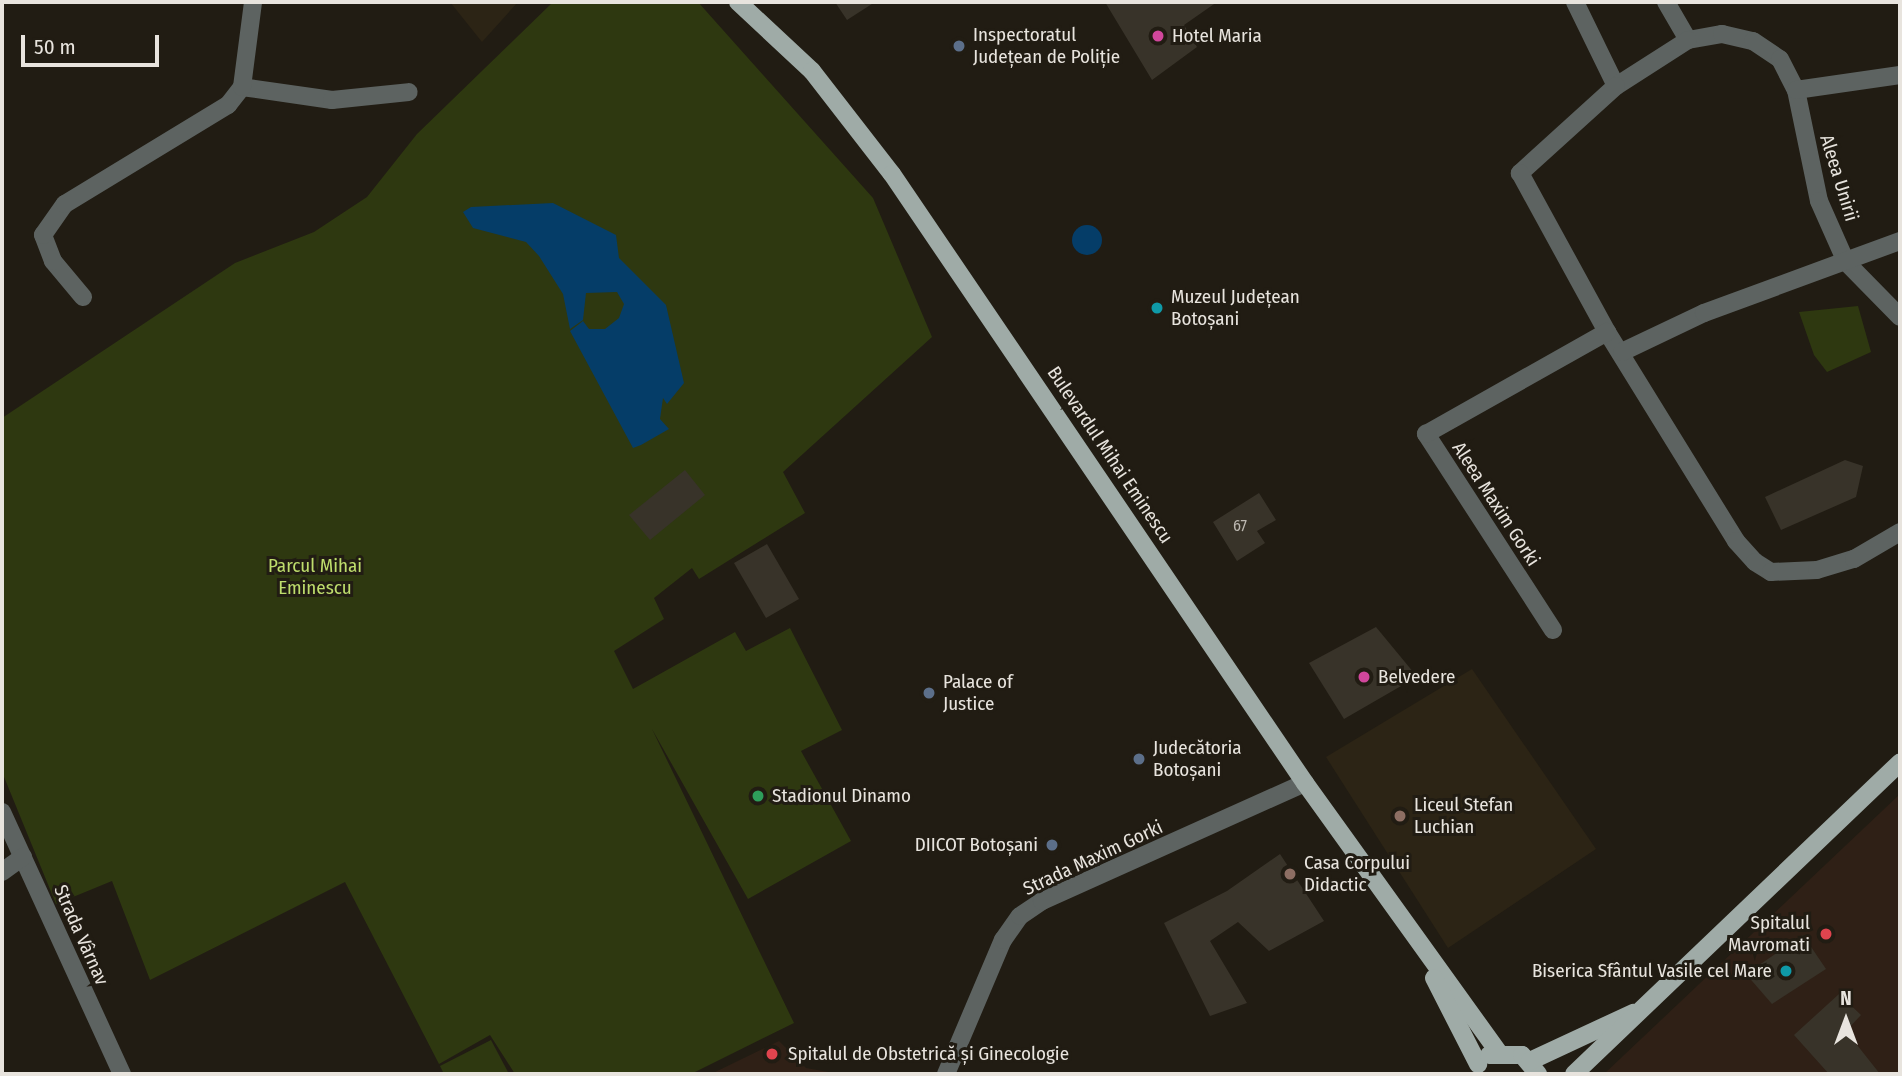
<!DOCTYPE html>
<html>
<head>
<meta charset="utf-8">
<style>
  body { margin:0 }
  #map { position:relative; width:1902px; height:1076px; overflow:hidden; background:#211c13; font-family:"Fira Sans Condensed",sans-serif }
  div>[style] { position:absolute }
  .built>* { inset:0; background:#2c2415 }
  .medical>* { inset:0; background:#2f2016 }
  .green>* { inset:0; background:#2e3810 }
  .water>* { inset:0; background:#053d68 }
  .round { border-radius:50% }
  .building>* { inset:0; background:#383329 }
  .minor>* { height:18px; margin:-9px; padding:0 9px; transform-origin:9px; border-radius:9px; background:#5d6361 }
  .major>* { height:18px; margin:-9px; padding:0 9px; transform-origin:9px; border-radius:9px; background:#9faba7 }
  .dots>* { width:19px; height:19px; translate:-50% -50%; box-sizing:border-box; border:4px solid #211c13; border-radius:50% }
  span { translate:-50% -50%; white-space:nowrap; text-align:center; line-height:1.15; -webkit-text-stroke:6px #211c13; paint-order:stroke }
  .number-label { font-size:16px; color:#bcb8b1 }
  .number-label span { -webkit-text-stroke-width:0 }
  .poi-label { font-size:19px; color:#e8e4de }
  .left { translate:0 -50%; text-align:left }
  .right { translate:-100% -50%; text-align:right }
  .street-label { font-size:19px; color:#e8e4de }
  .park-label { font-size:19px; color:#bedd6c }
  .frame { position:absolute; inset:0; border:4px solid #e8e4de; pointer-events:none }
  .north { position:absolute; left:1811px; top:985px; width:70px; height:70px; -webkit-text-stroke:5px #211c13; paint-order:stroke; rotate:0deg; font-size:19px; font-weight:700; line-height:28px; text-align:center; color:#e8e4de }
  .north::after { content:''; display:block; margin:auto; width:24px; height:32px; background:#e8e4de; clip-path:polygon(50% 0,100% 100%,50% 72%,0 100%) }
  .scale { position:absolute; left:21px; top:35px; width:138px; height:32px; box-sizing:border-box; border:4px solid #e8e4de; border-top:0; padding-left:9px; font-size:21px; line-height:24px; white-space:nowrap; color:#e8e4de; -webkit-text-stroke:5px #211c13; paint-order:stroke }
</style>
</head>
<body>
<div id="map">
  <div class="built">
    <div style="clip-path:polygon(450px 2px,518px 2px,482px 42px)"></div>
    <div style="clip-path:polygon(1472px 669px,1596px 849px,1448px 948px,1326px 757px)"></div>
  </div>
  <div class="medical">
    <div style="clip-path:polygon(1900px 794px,1900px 1074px,1604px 1074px)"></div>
    <div style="clip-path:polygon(779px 1041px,806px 1068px,840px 1074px,711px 1074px)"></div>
  </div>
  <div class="green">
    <div style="clip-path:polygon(553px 2px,698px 2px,873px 198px,932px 337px,783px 472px,805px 513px,699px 579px,692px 568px,654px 598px,664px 619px,614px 651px,633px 689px,735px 632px,746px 651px,790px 628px,842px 730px,801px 751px,851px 841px,748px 899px,652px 729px,794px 1023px,691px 1074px,515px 1074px,490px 1035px,439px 1064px,345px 882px,150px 980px,112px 881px,56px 904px,2px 772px,2px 418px,235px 263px,314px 232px,367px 197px,417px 134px)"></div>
    <div style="clip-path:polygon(1858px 306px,1871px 352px,1827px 372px,1814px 355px,1799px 312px)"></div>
    <div style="clip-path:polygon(491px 1040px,509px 1074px,444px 1074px,440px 1066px)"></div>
  </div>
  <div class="water">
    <div style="clip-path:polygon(553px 203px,616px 235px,619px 258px,666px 305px,684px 383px,667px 404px,663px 398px,660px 419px,669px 429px,641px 445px,633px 448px,570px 331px,583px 321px,589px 329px,605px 329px,619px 318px,624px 304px,617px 292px,586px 293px,583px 320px,570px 329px,563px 294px,539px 256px,526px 242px,473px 228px,463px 212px,471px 207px)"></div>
    <div class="round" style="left:1072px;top:225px;width:30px;height:30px"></div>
  </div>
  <div class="building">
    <div style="clip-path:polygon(835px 2px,875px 2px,847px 20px)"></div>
    <div style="clip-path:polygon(1105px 2px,1217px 2px,1184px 25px,1197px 47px,1152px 80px)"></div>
    <div style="clip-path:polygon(1845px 460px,1863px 466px,1856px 497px,1781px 530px,1765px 497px)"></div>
    <div style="clip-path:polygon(685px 470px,705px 495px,650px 540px,629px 515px)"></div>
    <div style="clip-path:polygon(1259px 493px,1276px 520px,1257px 531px,1265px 543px,1237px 561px,1213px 522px)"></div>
    <div style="clip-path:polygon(767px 544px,799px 599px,766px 618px,734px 563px)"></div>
    <div style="clip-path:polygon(1376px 627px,1414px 673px,1408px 682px,1344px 719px,1309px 663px)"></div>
    <div style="clip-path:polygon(1280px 854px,1324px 921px,1269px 951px,1238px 922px,1210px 941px,1247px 1003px,1210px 1016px,1164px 923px,1227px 891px)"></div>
    <div style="clip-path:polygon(1803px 935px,1826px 969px,1772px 1004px,1746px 974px)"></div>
    <div style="clip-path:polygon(1839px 994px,1861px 1015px,1846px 1031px,1880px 1074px,1829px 1074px,1794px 1035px)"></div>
  </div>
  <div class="minor">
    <div style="left:1575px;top:2px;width:93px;rotate:64deg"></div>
    <div style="left:1666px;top:2px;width:44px;rotate:59.9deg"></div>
    <div style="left:1688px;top:40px;width:35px;rotate:-10deg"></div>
    <div style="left:1722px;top:34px;width:32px;rotate:13deg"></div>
    <div style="left:1753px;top:41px;width:32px;rotate:34deg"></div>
    <div style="left:1780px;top:59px;width:35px;rotate:63deg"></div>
    <div style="left:1796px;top:90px;width:113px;rotate:78.3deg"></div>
    <div style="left:1819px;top:201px;width:67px;rotate:66.1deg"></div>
    <div style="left:1846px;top:262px;width:77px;rotate:45.5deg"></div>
    <div style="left:1688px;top:40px;width:85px;rotate:147.4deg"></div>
    <div style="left:1616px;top:86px;width:130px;rotate:137.8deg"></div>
    <div style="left:1520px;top:173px;width:181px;rotate:61.3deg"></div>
    <div style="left:1607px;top:332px;width:246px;rotate:58.3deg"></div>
    <div style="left:1736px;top:541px;width:28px;rotate:48deg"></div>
    <div style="left:1755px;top:562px;width:19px;rotate:32deg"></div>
    <div style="left:1771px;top:572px;width:46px;rotate:-2.5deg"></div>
    <div style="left:1817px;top:570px;width:39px;rotate:-17deg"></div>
    <div style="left:1854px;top:559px;width:53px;rotate:-30.4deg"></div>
    <div style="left:242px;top:87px;width:91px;rotate:8.2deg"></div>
    <div style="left:332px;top:100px;width:77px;rotate:-5.9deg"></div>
    <div style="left:1796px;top:90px;width:105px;rotate:-8.2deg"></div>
    <div style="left:83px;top:297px;width:47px;rotate:-129.8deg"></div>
    <div style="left:53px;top:261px;width:28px;rotate:-111deg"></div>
    <div style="left:43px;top:235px;width:38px;rotate:-55deg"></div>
    <div style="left:65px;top:204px;width:191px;rotate:-31.3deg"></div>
    <div style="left:228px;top:105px;width:23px;rotate:-52deg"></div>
    <div style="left:242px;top:87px;width:86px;rotate:-82.6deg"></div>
    <div style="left:1622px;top:352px;width:91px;rotate:-25.4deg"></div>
    <div style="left:1704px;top:313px;width:209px;rotate:-20.2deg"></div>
    <div style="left:1553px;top:630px;width:234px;rotate:-122.9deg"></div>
    <div style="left:1426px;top:434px;width:208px;rotate:-29.4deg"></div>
    <div style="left:2px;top:812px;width:288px;rotate:65.4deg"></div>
    <div style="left:2px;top:872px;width:26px;rotate:-36deg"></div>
    <div style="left:946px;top:1074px;width:146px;rotate:-67deg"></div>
    <div style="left:1003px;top:940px;width:29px;rotate:-55deg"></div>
    <div style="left:1020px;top:916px;width:27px;rotate:-34deg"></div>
    <div style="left:1042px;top:901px;width:288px;rotate:-24.2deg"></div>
  </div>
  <div class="major">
    <div style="left:738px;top:2px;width:101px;rotate:43deg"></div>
    <div style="left:812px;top:71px;width:130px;rotate:52.2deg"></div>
    <div style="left:892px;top:174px;width:736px;rotate:55.86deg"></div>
    <div style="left:1305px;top:783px;width:331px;rotate:54.3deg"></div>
    <div style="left:1434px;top:978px;width:97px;rotate:62.9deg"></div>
    <div style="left:1489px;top:1055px;width:33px"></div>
    <div style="left:1522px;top:1055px;width:25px;rotate:50deg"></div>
    <div style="left:1530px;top:1061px;width:114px;rotate:-25deg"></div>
    <div style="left:1574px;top:1074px;width:451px;rotate:-43.7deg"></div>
  </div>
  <div class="dots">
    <div style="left:1158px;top:36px;background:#d1479c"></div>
    <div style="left:959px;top:46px;background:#5c6f8a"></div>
    <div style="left:1157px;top:308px;background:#0f9aa8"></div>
    <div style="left:1364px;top:677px;background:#d1479c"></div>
    <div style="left:929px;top:693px;background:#5c6f8a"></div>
    <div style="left:1139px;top:759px;background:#5c6f8a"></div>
    <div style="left:758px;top:796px;background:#2e9e5b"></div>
    <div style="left:1400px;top:816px;background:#8d6e63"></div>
    <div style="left:1052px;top:845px;background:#5c6f8a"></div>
    <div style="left:1290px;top:874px;background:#8d6e63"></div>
    <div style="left:1826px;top:934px;background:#e0444e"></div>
    <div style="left:1786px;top:971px;background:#0f9aa8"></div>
    <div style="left:772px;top:1054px;background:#e0444e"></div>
  </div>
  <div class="number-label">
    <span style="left:1240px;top:526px">67</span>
  </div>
  <div class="poi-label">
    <span class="left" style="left:973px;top:46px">Inspectoratul<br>Județean de Poliție</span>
    <span class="left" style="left:1172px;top:36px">Hotel Maria</span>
    <span class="left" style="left:1171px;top:308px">Muzeul Județean<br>Botoșani</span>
    <span class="left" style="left:1378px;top:677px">Belvedere</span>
    <span class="left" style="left:943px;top:693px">Palace of<br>Justice</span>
    <span class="left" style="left:1153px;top:759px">Judecătoria<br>Botoșani</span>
    <span class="left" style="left:772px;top:796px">Stadionul Dinamo</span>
    <span class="left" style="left:1414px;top:816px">Liceul Stefan<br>Luchian</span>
    <span class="right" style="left:1038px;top:845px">DIICOT Botoșani</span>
    <span class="left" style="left:1304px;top:874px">Casa Corpului<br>Didactic</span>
    <span class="right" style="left:1810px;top:934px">Spitalul<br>Mavromati</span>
    <span class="right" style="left:1772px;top:971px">Biserica Sfântul Vasile cel Mare</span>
    <span class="left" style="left:788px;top:1054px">Spitalul de Obstetrică și Ginecologie</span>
  </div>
  <div class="street-label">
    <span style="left:1839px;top:178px;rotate:73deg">Aleea Unirii</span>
    <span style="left:1110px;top:455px;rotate:56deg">Bulevardul Mihai Eminescu</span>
    <span style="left:1496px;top:504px;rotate:57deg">Aleea Maxim Gorki</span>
    <span style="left:1093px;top:858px;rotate:-25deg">Strada Maxim Gorki</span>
    <span style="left:81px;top:935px;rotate:66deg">Strada Vârnav</span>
  </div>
  <div class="park-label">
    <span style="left:315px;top:577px">Parcul Mihai<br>Eminescu</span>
  </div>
  <div class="frame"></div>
  <div class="north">N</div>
  <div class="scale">50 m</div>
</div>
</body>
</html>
